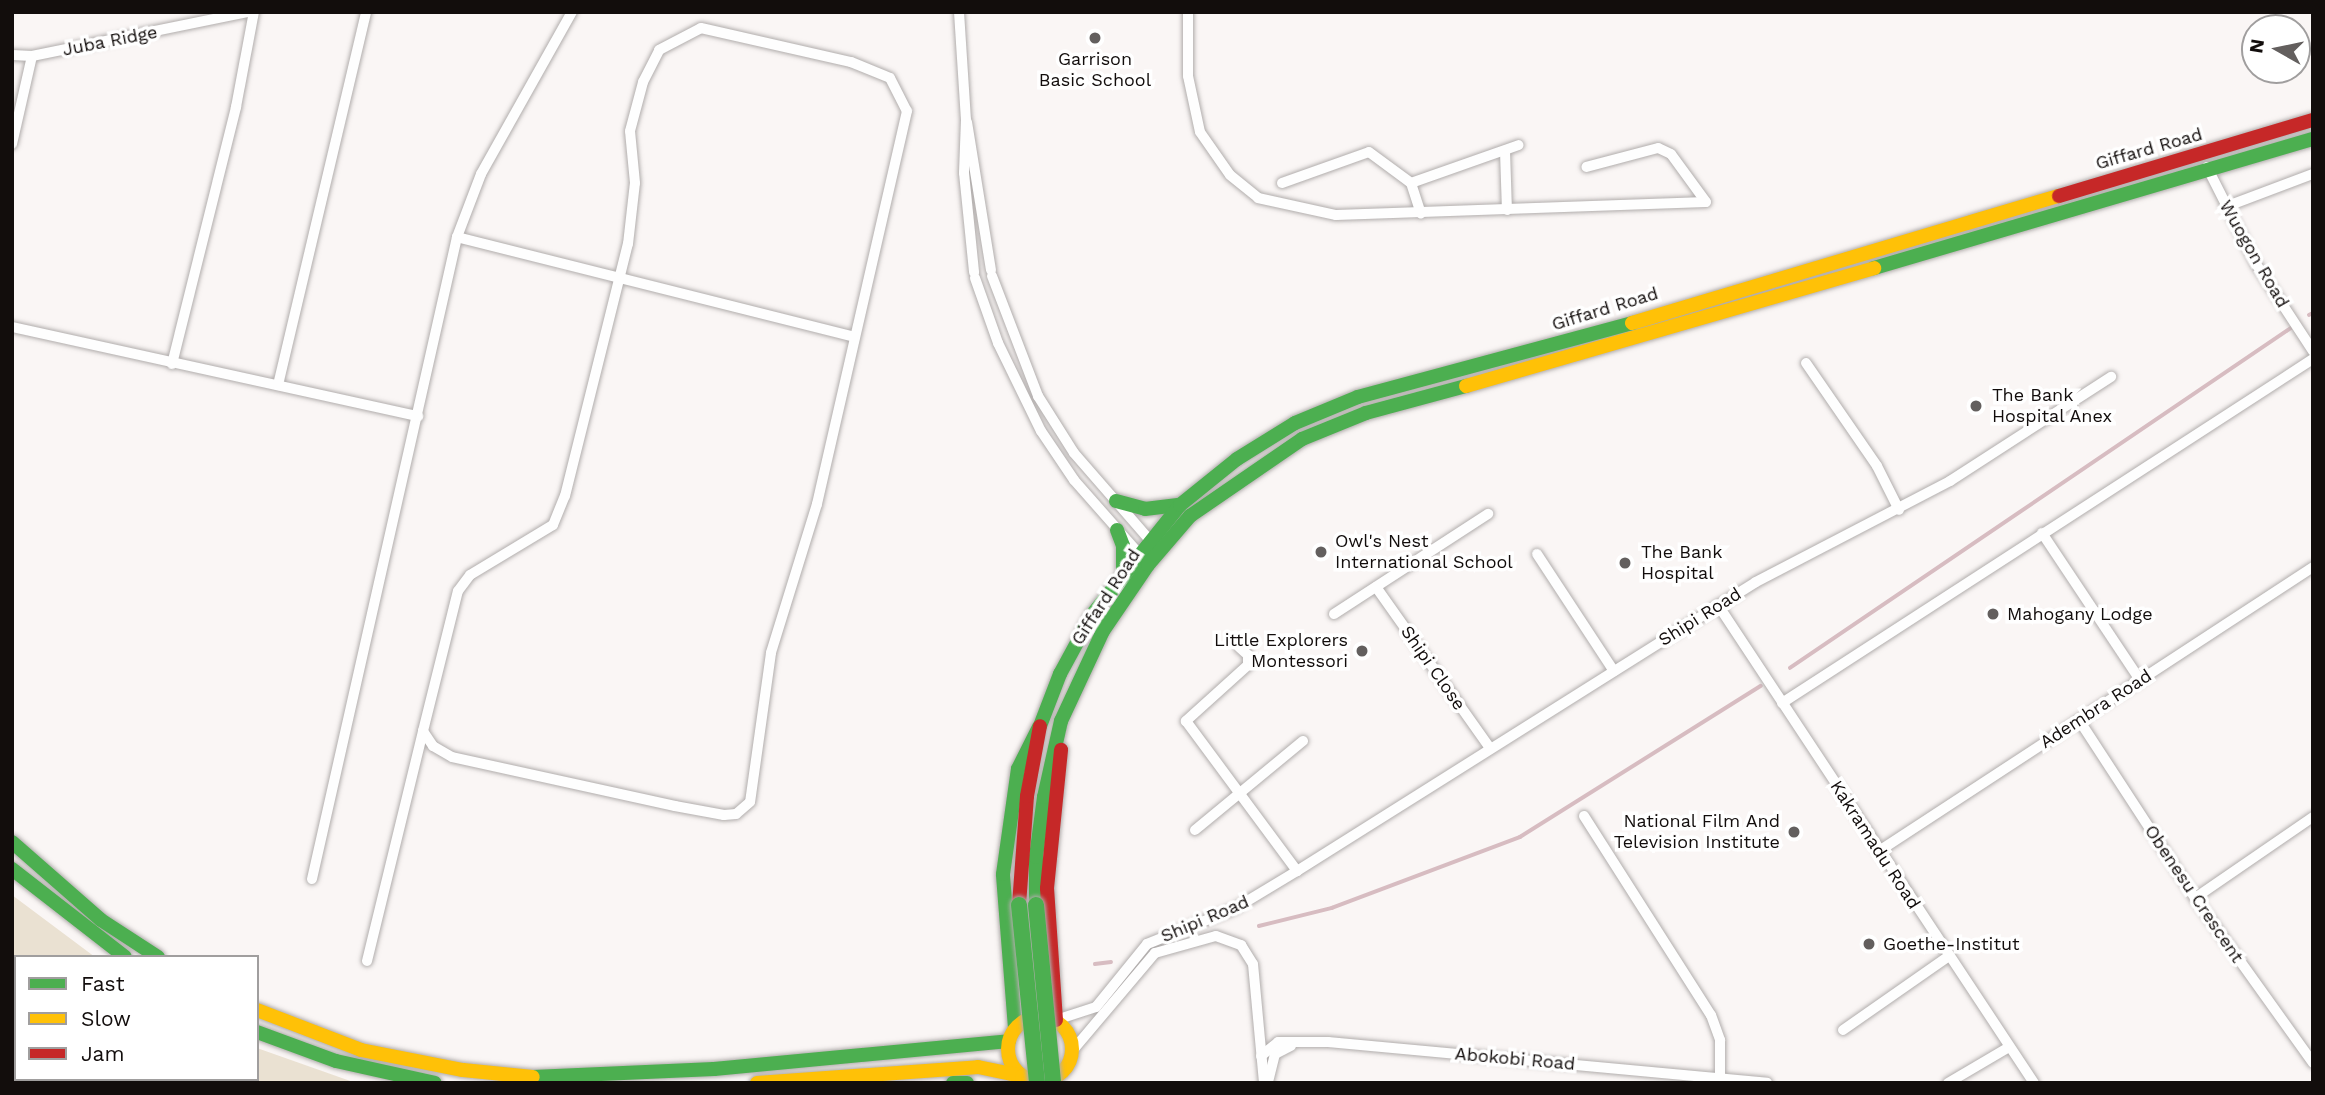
<!DOCTYPE html>
<html>
<head>
<meta charset="utf-8">
<style>
  body { margin:0 }
  #map { position:relative; width:2325px; height:1095px; overflow:hidden; background:#faf6f5; font-family:"Work Sans",sans-serif }
  div>[style] { position:absolute }
  .green>* { inset:0; background:#eae1d2 }
  .stream>* { height:3.5px; margin:-1.75px; padding:0 1.75px; transform-origin:1.75px; border-radius:1.75px; background:#d7bcc1 }
  .roads { filter:drop-shadow(0 0 2px #b1adac) drop-shadow(0 0 2px #b1adac) }
  .street>* { height:10px; margin:-5px; padding:0 5px; transform-origin:5px; border-radius:5px; background:#fefefe }
  .fast>* { height:14px; margin:-7px; padding:0 7px; transform-origin:7px; border-radius:7px; background:#4caf50 }
  .slow>* { height:14px; margin:-7px; padding:0 7px; transform-origin:7px; border-radius:7px; background:#ffc107 }
  .slow>.ring { margin:-7px; padding:0; box-sizing:content-box; background:none; border:14px solid #ffc107; border-radius:50% }
  .jam>* { height:14px; margin:-7px; padding:0 7px; transform-origin:7px; border-radius:7px; background:#c62828 }
  .bridges { filter:drop-shadow(0 0 2px #b1adac) drop-shadow(0 0 2px #b1adac) }
  .fast-bridge>* { height:16px; margin:-8px; padding:0 8px; transform-origin:8px; border-radius:8px; background:#4caf50 }
  .dots>* { width:19px; height:19px; translate:-50% -50%; box-sizing:border-box; border:4px solid #fff; border-radius:50% }
  span { translate:-50% -50%; white-space:nowrap; text-align:center; line-height:1.15; -webkit-text-stroke:7px #fff; paint-order:stroke }
  .street-label { font-size:18px; color:#120d0c }
  .poi-label { font-size:18px; color:#120d0c }
  .left { translate:0 -50%; text-align:left }
  .right { translate:-100% -50%; text-align:right }
  .frame { position:absolute; inset:0; border:14px solid #120d0c; pointer-events:none }
  .legend { position:absolute; left:14px; top:955px; width:245px; height:126px; box-sizing:border-box; background:#fff; border:2px solid #a09e9e; margin:0; padding:9px 12px; list-style:none; font-size:21px; color:#120d0c }
  .legend li { display:flex; align-items:center; gap:14px; height:35px }
  .legend b { width:35px; border:2px solid #a09e9e }
  .north { position:absolute; left:2241px; top:14px; width:70px; height:70px; box-sizing:border-box; background:#fff; border:2px solid #a09e9e; border-radius:50%; rotate:279deg; font-size:19px; font-weight:700; line-height:28px; text-align:center; color:#120d0c }
  .north::after { content:''; display:block; margin:auto; width:24px; height:32px; background:#635f5e; clip-path:polygon(50% 0,100% 100%,50% 72%,0 100%) }
</style>
</head>
<body>
<div id="map">
  <div class="green">
    <div style="clip-path:polygon(12px 895px,95px 957px,16px 957px,16px 1079px,257px 1079px,257px 1048px,356px 1083px,12px 1083px)"></div>
  </div>
  <div class="stream">
    <div style="left:2309px;top:315px;width:4px;rotate:-27deg"></div>
    <div style="left:1790px;top:668px;width:605px;rotate:-34.16deg"></div>
    <div style="left:1259px;top:926px;width:75px;rotate:-13.9deg"></div>
    <div style="left:1332px;top:908px;width:201px;rotate:-20.7deg"></div>
    <div style="left:1520px;top:837px;width:284px;rotate:-32.1deg"></div>
    <div style="left:1095px;top:964px;width:16px;rotate:-7deg"></div>
  </div>
  <div class="roads">
    <div class="street">
      <div style="left:959px;top:12px;width:108px;rotate:86.3deg"></div>
      <div style="left:966px;top:120px;width:53px;rotate:92.2deg"></div>
      <div style="left:964px;top:173px;width:100px;rotate:84.2deg"></div>
      <div style="left:1188px;top:12px;width:64px;rotate:90deg"></div>
      <div style="left:1188px;top:76px;width:57px;rotate:77.9deg"></div>
      <div style="left:1200px;top:132px;width:52px;rotate:55.1deg"></div>
      <div style="left:1230px;top:175px;width:36px;rotate:39deg"></div>
      <div style="left:1258px;top:198px;width:80px;rotate:12.3deg"></div>
      <div style="left:1336px;top:215px;width:370px;rotate:-2deg"></div>
      <div style="left:1706px;top:202px;width:59px;rotate:-126.1deg"></div>
      <div style="left:1671px;top:154px;width:14px;rotate:-155deg"></div>
      <div style="left:1658px;top:148px;width:74px;rotate:165.2deg"></div>
      <div style="left:12px;top:55px;width:20px;rotate:3deg"></div>
      <div style="left:32px;top:56px;width:221px;rotate:-11.5deg"></div>
      <div style="left:967px;top:122px;width:150px;rotate:80.8deg"></div>
      <div style="left:12px;top:144px;width:90px;rotate:-77.2deg"></div>
      <div style="left:1505px;top:151px;width:59px;rotate:88.1deg"></div>
      <div style="left:2207px;top:167px;width:109px;rotate:63.2deg"></div>
      <div style="left:2256px;top:264px;width:104px;rotate:56.8deg"></div>
      <div style="left:1282px;top:183px;width:92px;rotate:-19.6deg"></div>
      <div style="left:1369px;top:152px;width:52px;rotate:36.4deg"></div>
      <div style="left:1411px;top:183px;width:32px;rotate:72deg"></div>
      <div style="left:1411px;top:183px;width:114px;rotate:-19.4deg"></div>
      <div style="left:2225px;top:207px;width:94px;rotate:-20.6deg"></div>
      <div style="left:457px;top:237px;width:410px;rotate:14.1deg"></div>
      <div style="left:992px;top:276px;width:129px;rotate:69deg"></div>
      <div style="left:1038px;top:396px;width:67px;rotate:57.7deg"></div>
      <div style="left:1074px;top:453px;width:122px;rotate:49deg"></div>
      <div style="left:975px;top:278px;width:69px;rotate:70.5deg"></div>
      <div style="left:998px;top:343px;width:98px;rotate:64deg"></div>
      <div style="left:1041px;top:431px;width:59px;rotate:56deg"></div>
      <div style="left:1074px;top:480px;width:103px;rotate:48.6deg"></div>
      <div style="left:12px;top:327px;width:416px;rotate:12.4deg"></div>
      <div style="left:1806px;top:363px;width:125px;rotate:55.4deg"></div>
      <div style="left:1877px;top:466px;width:49px;rotate:63.4deg"></div>
      <div style="left:172px;top:364px;width:265px;rotate:-76deg"></div>
      <div style="left:236px;top:107px;width:97px;rotate:-79.3deg"></div>
      <div style="left:278px;top:385px;width:383px;rotate:-76.7deg"></div>
      <div style="left:2042px;top:533px;width:177px;rotate:56.3deg"></div>
      <div style="left:1537px;top:554px;width:140px;rotate:56.7deg"></div>
      <div style="left:1376px;top:587px;width:197px;rotate:54.7deg"></div>
      <div style="left:1718px;top:605px;width:573px;rotate:56.53deg"></div>
      <div style="left:1334px;top:614px;width:184px;rotate:-33deg"></div>
      <div style="left:1239px;top:647px;width:12px;rotate:42deg"></div>
      <div style="left:1248px;top:655px;width:10px;rotate:90deg"></div>
      <div style="left:1248px;top:665px;width:84px;rotate:137.9deg"></div>
      <div style="left:1186px;top:721px;width:187px;rotate:53.5deg"></div>
      <div style="left:1297px;top:871px;width:542px;rotate:-32.2deg"></div>
      <div style="left:1756px;top:582px;width:219px;rotate:-27.5deg"></div>
      <div style="left:1950px;top:481px;width:192px;rotate:-32.9deg"></div>
      <div style="left:1782px;top:703px;width:633px;rotate:-32.94deg"></div>
      <div style="left:2079px;top:720px;width:212px;rotate:56.9deg"></div>
      <div style="left:2195px;top:898px;width:203px;rotate:54.4deg"></div>
      <div style="left:1584px;top:816px;width:236px;rotate:57.5deg"></div>
      <div style="left:1711px;top:1015px;width:27px;rotate:70deg"></div>
      <div style="left:1720px;top:1040px;width:38px;rotate:90deg"></div>
      <div style="left:1195px;top:830px;width:140px;rotate:-39.5deg"></div>
      <div style="left:1879px;top:851px;width:519px;rotate:-33.2deg"></div>
      <div style="left:312px;top:879px;width:658px;rotate:-77.27deg"></div>
      <div style="left:457px;top:237px;width:67px;rotate:-69.1deg"></div>
      <div style="left:481px;top:174px;width:186px;rotate:-60.7deg"></div>
      <div style="left:2195px;top:898px;width:143px;rotate:-34.5deg"></div>
      <div style="left:367px;top:961px;width:237px;rotate:-76.3deg"></div>
      <div style="left:423px;top:731px;width:144px;rotate:-76deg"></div>
      <div style="left:458px;top:591px;width:20px;rotate:-53deg"></div>
      <div style="left:470px;top:575px;width:97px;rotate:-31.1deg"></div>
      <div style="left:553px;top:525px;width:31px;rotate:-68deg"></div>
      <div style="left:565px;top:496px;width:260px;rotate:-76deg"></div>
      <div style="left:628px;top:244px;width:61px;rotate:-83.5deg"></div>
      <div style="left:635px;top:183px;width:52px;rotate:-95.5deg"></div>
      <div style="left:630px;top:131px;width:51px;rotate:-75.1deg"></div>
      <div style="left:643px;top:82px;width:36px;rotate:-63deg"></div>
      <div style="left:659px;top:50px;width:47px;rotate:-27.6deg"></div>
      <div style="left:701px;top:28px;width:154px;rotate:12.8deg"></div>
      <div style="left:851px;top:62px;width:42px;rotate:22.3deg"></div>
      <div style="left:890px;top:78px;width:37px;rotate:63deg"></div>
      <div style="left:907px;top:111px;width:403px;rotate:102.9deg"></div>
      <div style="left:817px;top:504px;width:156px;rotate:107.2deg"></div>
      <div style="left:771px;top:653px;width:150px;rotate:98deg"></div>
      <div style="left:750px;top:802px;width:18px;rotate:139deg"></div>
      <div style="left:736px;top:814px;width:12px;rotate:175deg"></div>
      <div style="left:724px;top:815px;width:50px;rotate:-169.6deg"></div>
      <div style="left:675px;top:806px;width:228px;rotate:-167.6deg"></div>
      <div style="left:452px;top:757px;width:22px;rotate:-150deg"></div>
      <div style="left:433px;top:746px;width:18px;rotate:-124deg"></div>
      <div style="left:1056px;top:1020px;width:42px;rotate:-18deg"></div>
      <div style="left:1096px;top:1007px;width:81px;rotate:-51deg"></div>
      <div style="left:1147px;top:944px;width:94px;rotate:-21.9deg"></div>
      <div style="left:1234px;top:909px;width:74px;rotate:-31.1deg"></div>
      <div style="left:1843px;top:1030px;width:129px;rotate:-34.9deg"></div>
      <div style="left:1073px;top:1050px;width:127px;rotate:-49.8deg"></div>
      <div style="left:1155px;top:953px;width:63px;rotate:-15.6deg"></div>
      <div style="left:1216px;top:936px;width:27px;rotate:20deg"></div>
      <div style="left:1241px;top:945px;width:22px;rotate:58deg"></div>
      <div style="left:1253px;top:964px;width:120px;rotate:84.7deg"></div>
      <div style="left:1261px;top:1056px;width:22px;rotate:-39deg"></div>
      <div style="left:1278px;top:1042px;width:50px"></div>
      <div style="left:1328px;top:1042px;width:441px;rotate:5.3deg"></div>
      <div style="left:1268px;top:1082px;width:29px;rotate:-76deg"></div>
      <div style="left:1275px;top:1054px;width:18px;rotate:-27deg"></div>
      <div style="left:1948px;top:1083px;width:71px;rotate:-30.5deg"></div>
    </div>
    <div class="fast">
      <div style="left:1874px;top:268px;width:458px;rotate:-16.4deg"></div>
      <div style="left:1116px;top:501px;width:30px;rotate:15deg"></div>
      <div style="left:1145px;top:509px;width:35px;rotate:-7deg"></div>
      <div style="left:1117px;top:530px;width:17px;rotate:69deg"></div>
      <div style="left:1123px;top:546px;width:25px;rotate:90deg"></div>
      <div style="left:1040px;top:726px;width:56px;rotate:-69deg"></div>
      <div style="left:1060px;top:674px;width:67px;rotate:-61.5deg"></div>
      <div style="left:1092px;top:615px;width:141px;rotate:-51.3deg"></div>
      <div style="left:1180px;top:505px;width:73px;rotate:-38.9deg"></div>
      <div style="left:1237px;top:459px;width:68px;rotate:-31.8deg"></div>
      <div style="left:1295px;top:423px;width:68px;rotate:-22.4deg"></div>
      <div style="left:1358px;top:397px;width:284px;rotate:-15.1deg"></div>
      <div style="left:12px;top:842px;width:118px;rotate:41.2deg"></div>
      <div style="left:101px;top:920px;width:68px;rotate:33deg"></div>
      <div style="left:12px;top:869px;width:143px;rotate:37.9deg"></div>
      <div style="left:1036px;top:905px;width:48px;rotate:-90deg"></div>
      <div style="left:1036px;top:857px;width:61px;rotate:-82.4deg"></div>
      <div style="left:1044px;top:797px;width:78px;rotate:-77.4deg"></div>
      <div style="left:1061px;top:721px;width:99px;rotate:-65deg"></div>
      <div style="left:1103px;top:631px;width:80px;rotate:-55.7deg"></div>
      <div style="left:1148px;top:565px;width:65px;rotate:-49.4deg"></div>
      <div style="left:1190px;top:516px;width:136px;rotate:-34.5deg"></div>
      <div style="left:1302px;top:439px;width:69px;rotate:-22.1deg"></div>
      <div style="left:1366px;top:413px;width:104px;rotate:-15.1deg"></div>
      <div style="left:1015px;top:1028px;width:154px;rotate:-94.5deg"></div>
      <div style="left:1003px;top:874px;width:106px;rotate:-81.9deg"></div>
      <div style="left:1018px;top:769px;width:47px;rotate:-63.4deg"></div>
      <div style="left:257px;top:1032px;width:84px;rotate:20.2deg"></div>
      <div style="left:336px;top:1061px;width:101px;rotate:12.5deg"></div>
      <div style="left:533px;top:1077px;width:181px;rotate:-2.5deg"></div>
      <div style="left:714px;top:1069px;width:296px;rotate:-5.4deg"></div>
      <div style="left:953px;top:1083px;width:14px"></div>
    </div>
    <div class="slow">
      <div style="left:1632px;top:323px;width:445px;rotate:-16.6deg"></div>
      <div style="left:1466px;top:386px;width:425px;rotate:-16.1deg"></div>
      <div style="left:257px;top:1010px;width:111px;rotate:21deg"></div>
      <div style="left:361px;top:1050px;width:104px;rotate:11.1deg"></div>
      <div style="left:463px;top:1070px;width:70px;rotate:5.7deg"></div>
      <div class="ring" style="left:1008px;top:1017px;width:50px;height:50px"></div>
      <div style="left:757px;top:1083px;width:222px;rotate:-4.1deg"></div>
      <div style="left:978px;top:1067px;width:45px;rotate:11.6deg"></div>
      <div style="left:1022px;top:1076px;width:7px;rotate:82deg"></div>
    </div>
    <div class="jam">
      <div style="left:2059px;top:196px;width:265px;rotate:-16.7deg"></div>
      <div style="left:1019px;top:905px;width:109px;rotate:-85.8deg"></div>
      <div style="left:1027px;top:796px;width:71px;rotate:-79.5deg"></div>
      <div style="left:1056px;top:1020px;width:132px;rotate:-93.9deg"></div>
      <div style="left:1047px;top:888px;width:139px;rotate:-84.2deg"></div>
    </div>
  </div>
  <div class="bridges">
    <div class="fast-bridge">
      <div style="left:1019px;top:905px;width:179px;rotate:84.2deg"></div>
      <div style="left:1036px;top:905px;width:179px;rotate:84.5deg"></div>
    </div>
  </div>
  <div class="dots">
    <div style="left:1095px;top:38px;background:#635f5e"></div>
    <div style="left:1976px;top:406px;background:#635f5e"></div>
    <div style="left:1321px;top:552px;background:#635f5e"></div>
    <div style="left:1625px;top:563px;background:#635f5e"></div>
    <div style="left:1993px;top:614px;background:#635f5e"></div>
    <div style="left:1362px;top:651px;background:#635f5e"></div>
    <div style="left:1794px;top:832px;background:#635f5e"></div>
    <div style="left:1869px;top:944px;background:#635f5e"></div>
  </div>
  <div class="street-label">
    <span style="left:110px;top:41px;rotate:-11deg">Juba Ridge</span>
    <span style="left:2149px;top:149px;rotate:-16deg">Giffard Road</span>
    <span style="left:2254px;top:254px;rotate:60deg">Wuogon Road</span>
    <span style="left:1605px;top:309px;rotate:-17deg">Giffard Road</span>
    <span style="left:1106px;top:597px;rotate:-57deg">Giffard Road</span>
    <span style="left:1700px;top:617px;rotate:-32deg">Shipi Road</span>
    <span style="left:1433px;top:668px;rotate:55deg">Shipi Close</span>
    <span style="left:2096px;top:709px;rotate:-33deg">Adembra Road</span>
    <span style="left:1875px;top:845px;rotate:57deg">Kakramadu Road</span>
    <span style="left:2194px;top:894px;rotate:56deg">Obenesu Crescent</span>
    <span style="left:1205px;top:919px;rotate:-23deg">Shipi Road</span>
    <span style="left:1515px;top:1059px;rotate:5deg">Abokobi Road</span>
  </div>
  <div class="poi-label">
    <span style="left:1095px;top:70px">Garrison<br>Basic School</span>
    <span class="left" style="left:1992px;top:406px">The Bank<br>Hospital Anex</span>
    <span class="left" style="left:1335px;top:552px">Owl's Nest<br>International School</span>
    <span class="left" style="left:1641px;top:563px">The Bank<br>Hospital</span>
    <span class="left" style="left:2007px;top:614px">Mahogany Lodge</span>
    <span class="right" style="left:1348px;top:651px">Little Explorers<br>Montessori</span>
    <span class="right" style="left:1780px;top:832px">National Film And<br>Television Institute</span>
    <span class="left" style="left:1883px;top:944px">Goethe-Institut</span>
  </div>
  <div class="frame"></div>
  <ul class="legend">
  <li><b style="height:9px;background:#4caf50"></b>Fast</li>
  <li><b style="height:9px;background:#ffc107"></b>Slow</li>
  <li><b style="height:9px;background:#c62828"></b>Jam</li>
  </ul>
  <div class="north">N</div>
</div>
</body>
</html>
